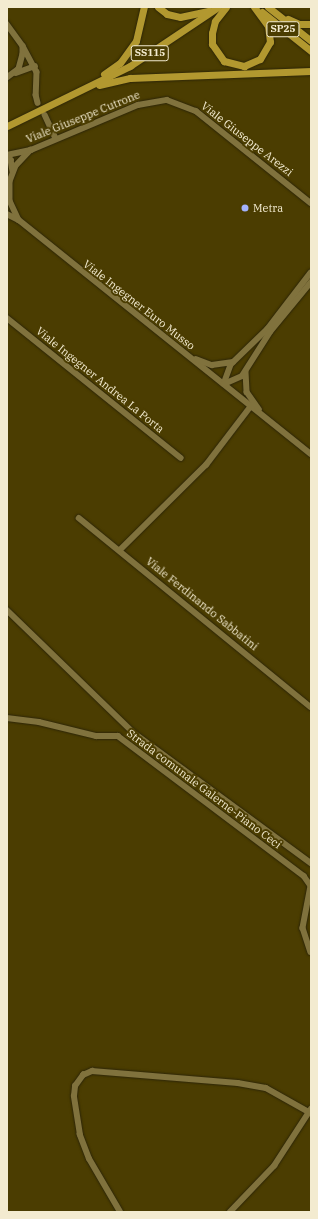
<!DOCTYPE html>
<html>
<head>
<meta charset="utf-8">
<style>
  body { margin:0 }
  #map { position:relative; width:318px; height:1219px; overflow:hidden; background:#4b3d01; font-family:"IBM Plex Serif",serif }
  div>[style] { position:absolute }
  .roads { filter:drop-shadow(0 0 1px #2c2508) drop-shadow(0 0 1px #2c2508) }
  .minor>* { height:5.5px; margin:-2.75px; padding:0 2.75px; transform-origin:2.75px; border-radius:2.75px; background:#80723d }
  .major>* { height:7px; margin:-3.5px; padding:0 3.5px; transform-origin:3.5px; border-radius:3.5px; background:#b2982f }
  .dots>* { width:11px; height:11px; translate:-50% -50%; box-sizing:border-box; border:2px solid #4b3d01; border-radius:50% }
  span { translate:-50% -50%; white-space:nowrap; text-align:center; line-height:1.15; -webkit-text-stroke:4px #4b3d01; paint-order:stroke }
  .shield-label span { padding:1px 3px; background:#4b3d01; border:1px solid; border-radius:3px; -webkit-text-stroke-width:0 }
  .shield-label { font-size:10px; color:#f3ebd0; font-weight:700 }
  .street-label { font-size:11px; color:#f3ebd0 }
  .poi-label { font-size:11px; color:#f3ebd0 }
  .left { translate:0 -50%; text-align:left }
  .frame { position:absolute; inset:0; border:8px solid #f3ebd0; pointer-events:none }
</style>
</head>
<body>
<div id="map">
  <div class="roads">
    <div class="minor">
      <div style="left:7px;top:24px;width:27px;rotate:54deg"></div>
      <div style="left:23px;top:46px;width:8px;rotate:90deg"></div>
      <div style="left:23px;top:54px;width:16px;rotate:105deg"></div>
      <div style="left:19px;top:69px;width:15px;rotate:143deg"></div>
      <div style="left:24px;top:48px;width:27px;rotate:62deg"></div>
      <div style="left:37px;top:72px;width:23px;rotate:92deg"></div>
      <div style="left:36px;top:95px;width:8px;rotate:76deg"></div>
      <div style="left:16px;top:73px;width:20px;rotate:-20deg"></div>
      <div style="left:45px;top:115px;width:26px;rotate:65deg"></div>
      <div style="left:31px;top:150px;width:22px;rotate:133deg"></div>
      <div style="left:16px;top:166px;width:17px;rotate:111deg"></div>
      <div style="left:10px;top:182px;width:19px;rotate:90deg"></div>
      <div style="left:10px;top:201px;width:21px;rotate:65deg"></div>
      <div style="left:19px;top:220px;width:374px;rotate:38.7deg"></div>
      <div style="left:7px;top:155px;width:25px;rotate:-12deg"></div>
      <div style="left:31px;top:150px;width:116px;rotate:-22.8deg"></div>
      <div style="left:138px;top:105px;width:29px;rotate:-10deg"></div>
      <div style="left:167px;top:100px;width:31px;rotate:21deg"></div>
      <div style="left:196px;top:111px;width:147px;rotate:38.7deg"></div>
      <div style="left:7px;top:157px;width:5px;rotate:37deg"></div>
      <div style="left:11px;top:160px;width:11px;rotate:80deg"></div>
      <div style="left:7px;top:214px;width:13px;rotate:27deg"></div>
      <div style="left:311px;top:273px;width:71px;rotate:127.5deg"></div>
      <div style="left:268px;top:329px;width:52px;rotate:135.8deg"></div>
      <div style="left:231px;top:365px;width:20px;rotate:110deg"></div>
      <div style="left:224px;top:384px;width:20px;rotate:-24deg"></div>
      <div style="left:242px;top:376px;width:52px;rotate:-57.5deg"></div>
      <div style="left:270px;top:332px;width:65px;rotate:-50.6deg"></div>
      <div style="left:7px;top:318px;width:223px;rotate:38.8deg"></div>
      <div style="left:196px;top:359px;width:17px;rotate:21deg"></div>
      <div style="left:212px;top:365px;width:21px;rotate:-8deg"></div>
      <div style="left:246px;top:372px;width:20px;rotate:87deg"></div>
      <div style="left:247px;top:392px;width:21px;rotate:55deg"></div>
      <div style="left:79px;top:518px;width:299px;rotate:39.2deg"></div>
      <div style="left:120px;top:550px;width:121px;rotate:-44.7deg"></div>
      <div style="left:206px;top:465px;width:74px;rotate:-52.7deg"></div>
      <div style="left:7px;top:610px;width:177px;rotate:44.1deg"></div>
      <div style="left:134px;top:733px;width:220px;rotate:36.3deg"></div>
      <div style="left:7px;top:718px;width:32px;rotate:7deg"></div>
      <div style="left:39px;top:722px;width:59px;rotate:13.8deg"></div>
      <div style="left:96px;top:736px;width:22px"></div>
      <div style="left:118px;top:736px;width:233px;rotate:37deg"></div>
      <div style="left:304px;top:876px;width:12px;rotate:55deg"></div>
      <div style="left:311px;top:886px;width:43px;rotate:100.8deg"></div>
      <div style="left:303px;top:928px;width:25px;rotate:72deg"></div>
      <div style="left:120px;top:1212px;width:61px;rotate:-120.3deg"></div>
      <div style="left:89px;top:1159px;width:26px;rotate:-111deg"></div>
      <div style="left:80px;top:1135px;width:39px;rotate:-99deg"></div>
      <div style="left:74px;top:1096px;width:10px;rotate:-84deg"></div>
      <div style="left:75px;top:1086px;width:14px;rotate:-54deg"></div>
      <div style="left:83px;top:1075px;width:10px;rotate:-24deg"></div>
      <div style="left:92px;top:1071px;width:146px;rotate:4.7deg"></div>
      <div style="left:238px;top:1083px;width:28px;rotate:10deg"></div>
      <div style="left:266px;top:1088px;width:49px;rotate:29.2deg"></div>
      <div style="left:230px;top:1212px;width:64px;rotate:-46.3deg"></div>
      <div style="left:274px;top:1166px;width:68px;rotate:-57deg"></div>
    </div>
    <div class="major">
      <div style="left:158px;top:7px;width:11px;rotate:38deg"></div>
      <div style="left:167px;top:14px;width:13px;rotate:13deg"></div>
      <div style="left:180px;top:17px;width:30px;rotate:-12deg"></div>
      <div style="left:226px;top:7px;width:18px;rotate:128deg"></div>
      <div style="left:215px;top:21px;width:12px;rotate:104deg"></div>
      <div style="left:212px;top:33px;width:11px;rotate:90deg"></div>
      <div style="left:212px;top:44px;width:21px;rotate:55deg"></div>
      <div style="left:224px;top:61px;width:21px;rotate:14deg"></div>
      <div style="left:244px;top:66px;width:17px;rotate:-24deg"></div>
      <div style="left:260px;top:59px;width:20px;rotate:-60deg"></div>
      <div style="left:270px;top:42px;width:16px;rotate:-97deg"></div>
      <div style="left:268px;top:26px;width:24px;rotate:-126deg"></div>
      <div style="left:268px;top:7px;width:55px;rotate:38.3deg"></div>
      <div style="left:262px;top:12px;width:63px;rotate:38.5deg"></div>
      <div style="left:288px;top:19px;width:12px;rotate:24deg"></div>
      <div style="left:299px;top:24px;width:12px"></div>
      <div style="left:104px;top:74px;width:19px;rotate:-35deg"></div>
      <div style="left:120px;top:63px;width:27px;rotate:-54deg"></div>
      <div style="left:136px;top:41px;width:35px;rotate:-77deg"></div>
      <div style="left:99px;top:85px;width:32px;rotate:-13deg"></div>
      <div style="left:130px;top:78px;width:181px;rotate:-2.2deg"></div>
      <div style="left:7px;top:126px;width:137px;rotate:-26deg"></div>
      <div style="left:130px;top:66px;width:106px;rotate:-33.8deg"></div>
    </div>
  </div>
  <div class="dots">
    <div style="left:245px;top:208px;background:#a3b2fd"></div>
  </div>
  <div class="shield-label">
    <span style="left:283px;top:29px">SP25</span>
    <span style="left:150px;top:53px">SS115</span>
  </div>
  <div class="street-label">
    <span style="left:83px;top:117px;rotate:-22deg">Viale Giuseppe Cutrone</span>
    <span style="left:247px;top:139px;rotate:38deg">Viale Giuseppe Arezzi</span>
    <span style="left:139px;top:305px;rotate:38deg">Viale Ingegner Euro Musso</span>
    <span style="left:100px;top:380px;rotate:39deg">Viale Ingegner Andrea La Porta</span>
    <span style="left:202px;top:604px;rotate:39deg">Viale Ferdinando Sabbatini</span>
    <span style="left:204px;top:789px;rotate:37deg">Strada comunale Galerne-Piano Ceci</span>
  </div>
  <div class="poi-label">
    <span class="left" style="left:253px;top:208px">Metra</span>
  </div>
  <div class="frame"></div>
</div>
</body>
</html>
